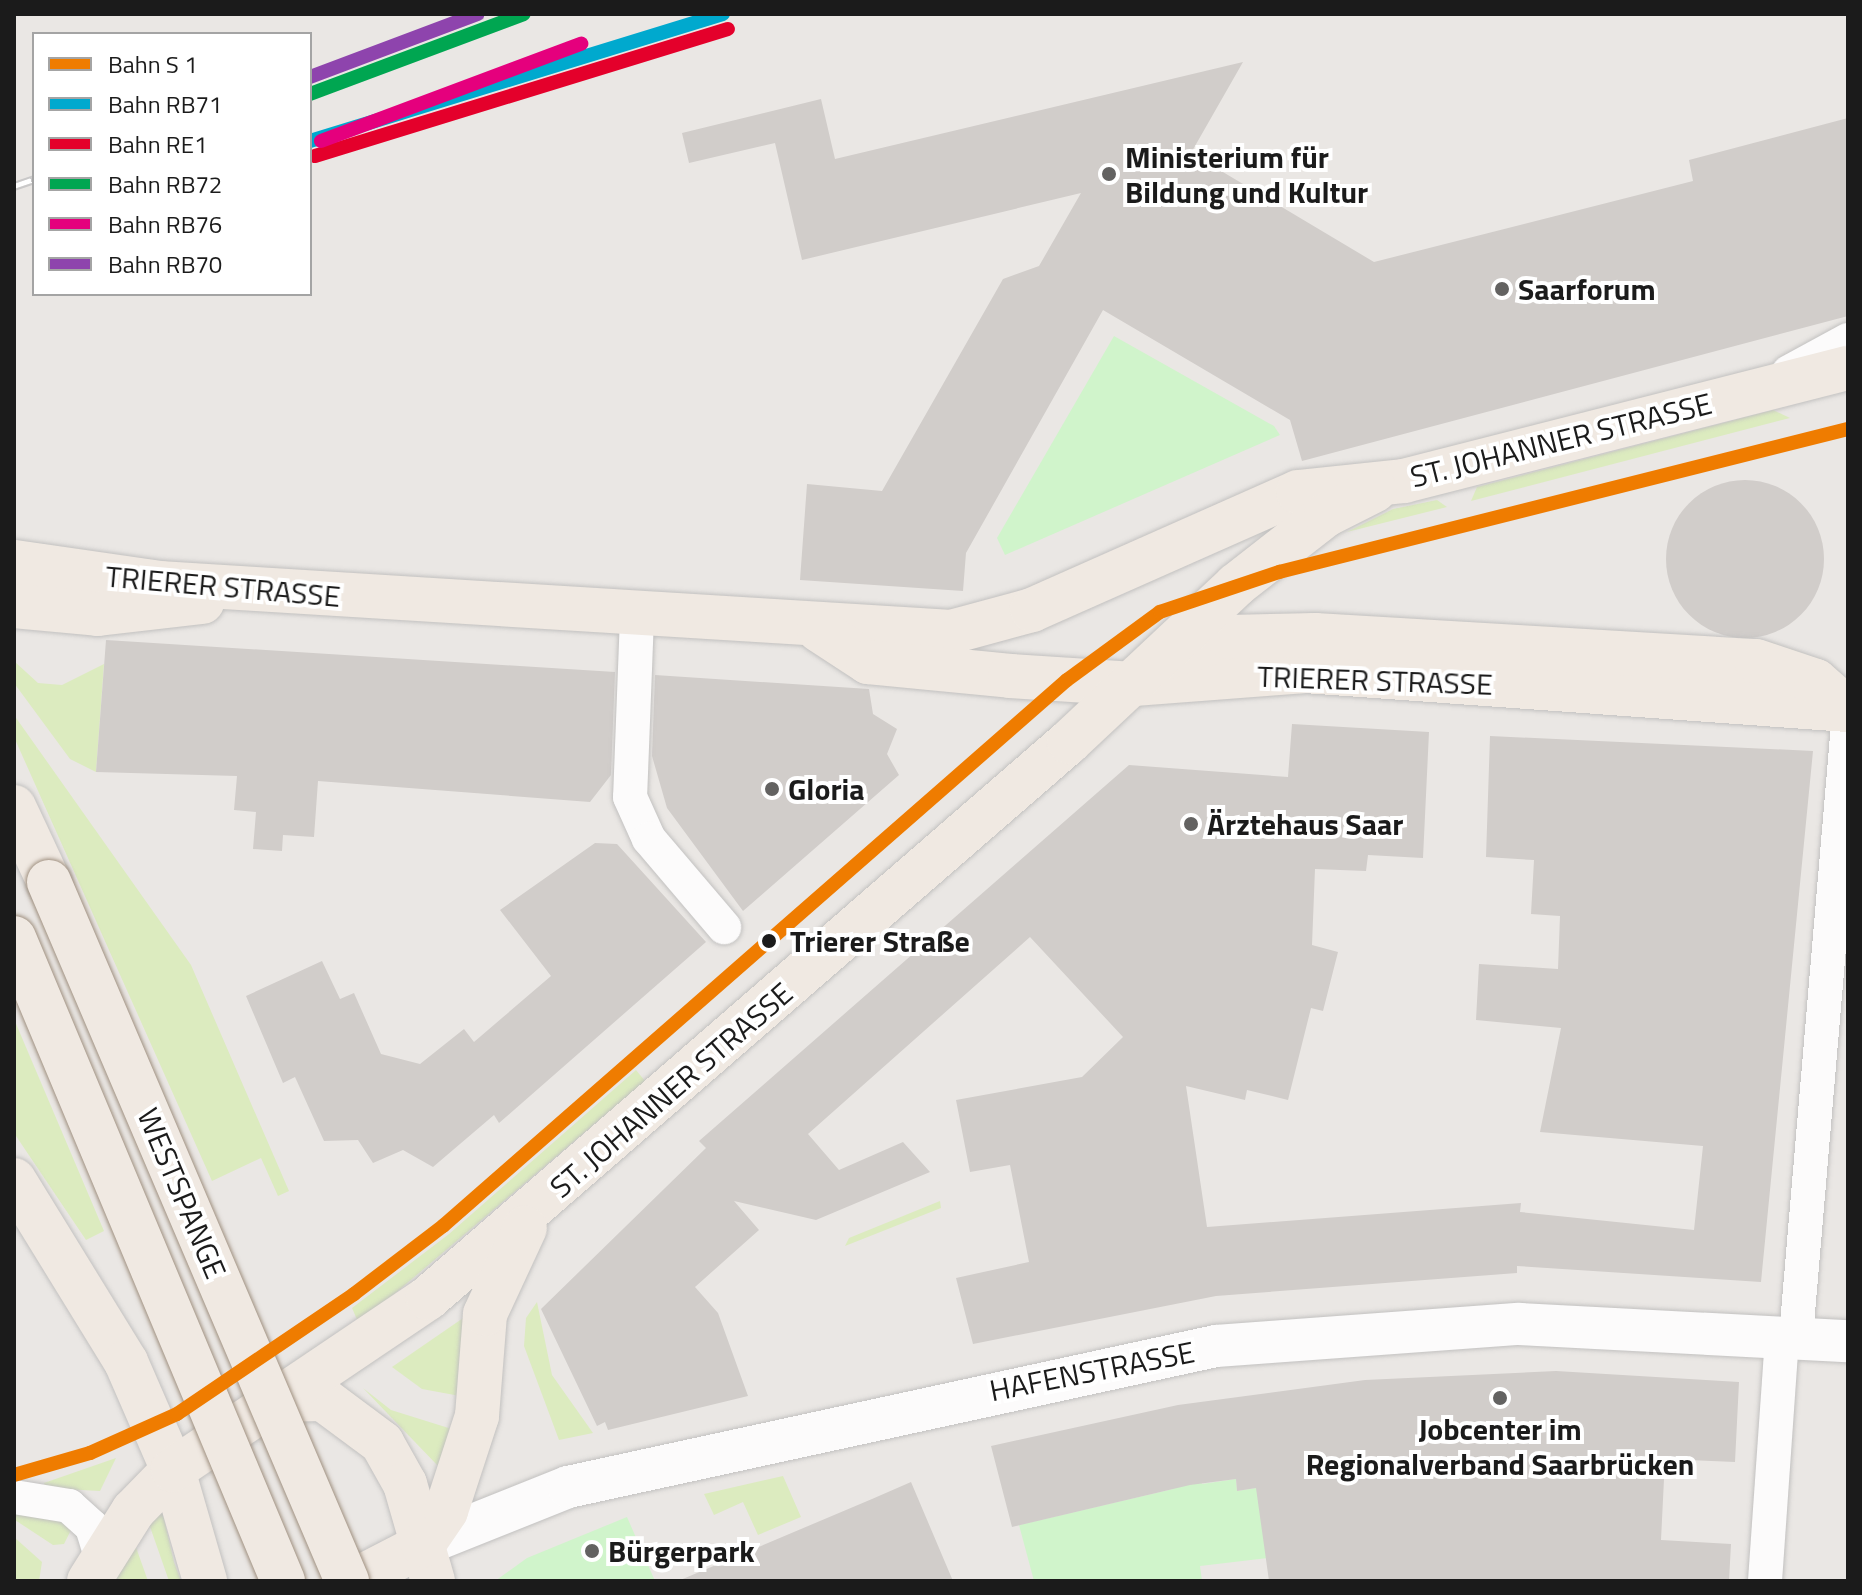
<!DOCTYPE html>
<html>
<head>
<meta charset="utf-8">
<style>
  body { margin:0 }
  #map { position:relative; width:1862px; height:1595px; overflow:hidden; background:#eae7e4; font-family:"Titillium Web",sans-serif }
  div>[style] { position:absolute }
  .grass>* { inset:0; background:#dcebbf }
  .park>* { inset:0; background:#d0f4cb }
  .building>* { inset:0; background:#d1cdca }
  .round { border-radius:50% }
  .roads { filter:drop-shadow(0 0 2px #c2c1c0) drop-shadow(0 0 2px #c2c1c0) }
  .minor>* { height:34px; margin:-17px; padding:0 17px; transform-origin:17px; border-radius:17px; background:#fcfbfb }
  .tertiary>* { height:42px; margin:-21px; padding:0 21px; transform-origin:21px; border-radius:21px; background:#fcfbfb }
  .primary>* { height:44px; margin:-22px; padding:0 22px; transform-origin:22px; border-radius:22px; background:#f0e9e2 }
  .rail>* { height:9px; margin-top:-4.5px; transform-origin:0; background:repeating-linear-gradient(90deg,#fff 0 18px,#c9c8c8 0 36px); box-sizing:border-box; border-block:2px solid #c9c8c8 }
  .bridges { filter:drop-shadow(0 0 2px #a09181) drop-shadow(0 0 2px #a09181) }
  .primary-bridge>* { height:44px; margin:-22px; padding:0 22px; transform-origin:22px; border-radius:22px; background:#f0e9e2 }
  .rail-1>* { height:14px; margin:-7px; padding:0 7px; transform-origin:7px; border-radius:7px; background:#ef7c00 }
  .rail-2>* { height:14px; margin:-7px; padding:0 7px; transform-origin:7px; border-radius:7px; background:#00a9ce }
  .rail-3>* { height:14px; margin:-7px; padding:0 7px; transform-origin:7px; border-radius:7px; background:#e4002b }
  .rail-4>* { height:14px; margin:-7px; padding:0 7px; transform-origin:7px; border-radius:7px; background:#00a651 }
  .rail-5>* { height:14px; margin:-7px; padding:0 7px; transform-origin:7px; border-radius:7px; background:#e5007d }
  .rail-6>* { height:14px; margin:-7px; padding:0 7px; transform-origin:7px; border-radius:7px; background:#8e44ad }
  .dots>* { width:22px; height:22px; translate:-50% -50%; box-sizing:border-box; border:4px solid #fff; border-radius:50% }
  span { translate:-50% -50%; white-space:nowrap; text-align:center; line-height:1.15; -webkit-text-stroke:8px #fff; paint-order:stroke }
  .poi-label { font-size:30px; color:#1b1b1b; font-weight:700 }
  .left { translate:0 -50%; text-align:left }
  .street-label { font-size:30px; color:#1b1b1b }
  .stop-label { font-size:30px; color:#1b1b1b; font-weight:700 }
  .frame { position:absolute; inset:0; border:16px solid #1b1b1b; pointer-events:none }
  .legend { position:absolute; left:32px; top:32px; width:280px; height:264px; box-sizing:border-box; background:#fff; border:2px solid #a4a4a4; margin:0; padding:10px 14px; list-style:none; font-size:24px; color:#1b1b1b }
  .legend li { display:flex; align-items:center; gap:16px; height:40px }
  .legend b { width:40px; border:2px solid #a4a4a4 }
</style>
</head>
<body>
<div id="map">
  <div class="grass">
    <div style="clip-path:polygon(1773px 410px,1790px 418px,1471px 501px,1477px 487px)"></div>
    <div style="clip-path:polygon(1437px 500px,1447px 507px,1347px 532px,1393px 509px)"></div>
    <div style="clip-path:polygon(14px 661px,38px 683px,62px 685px,104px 664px,96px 772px,70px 759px,14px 683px)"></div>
    <div style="clip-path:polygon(14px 715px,191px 965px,289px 1191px,278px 1196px,261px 1158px,212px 1181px,14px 737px)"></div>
    <div style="clip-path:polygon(14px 1019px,104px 1231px,86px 1240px,14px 1133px)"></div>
    <div style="clip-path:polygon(636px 1070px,645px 1081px,359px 1324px,352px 1308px,449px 1234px)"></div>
    <div style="clip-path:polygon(940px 1201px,941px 1208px,845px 1246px,849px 1238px)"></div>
    <div style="clip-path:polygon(537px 1302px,552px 1375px,593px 1433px,559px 1440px,524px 1346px,526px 1318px)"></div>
    <div style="clip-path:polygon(469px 1314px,460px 1396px,422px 1389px,392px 1367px)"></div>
    <div style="clip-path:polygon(363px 1388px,391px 1410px,455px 1430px,439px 1467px)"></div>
    <div style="clip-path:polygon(116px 1458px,100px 1491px,45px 1488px,44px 1483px)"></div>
    <div style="clip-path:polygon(783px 1476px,801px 1517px,758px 1535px,743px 1502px,714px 1515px,704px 1494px)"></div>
    <div style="clip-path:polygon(161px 1506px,174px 1562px,181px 1581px,169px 1581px,148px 1521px)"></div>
    <div style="clip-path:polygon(16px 1510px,53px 1514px,71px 1530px,64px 1544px,53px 1545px,15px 1520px)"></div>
    <div style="clip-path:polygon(14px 1537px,42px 1562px,39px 1581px,14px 1581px)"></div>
    <div style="clip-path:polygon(133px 1539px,148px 1581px,108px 1581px)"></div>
  </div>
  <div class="park">
    <div style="clip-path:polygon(1114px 336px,1274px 426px,1280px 435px,1005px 555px,997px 538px)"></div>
    <div style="clip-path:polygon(1200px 1473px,1202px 1484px,1236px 1479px,1237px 1491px,1256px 1488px,1368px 1546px,1200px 1566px,1202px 1581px,1034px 1581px,1019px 1525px,1173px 1489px)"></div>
    <div style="clip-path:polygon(627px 1517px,655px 1581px,495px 1581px,527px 1558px)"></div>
  </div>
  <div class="building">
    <div style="clip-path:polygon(1243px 62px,1191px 153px,1374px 262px,1693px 181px,1689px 160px,1848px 118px,1848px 316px,1302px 461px,1290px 420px,1103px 310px,966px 553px,963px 591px,800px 580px,807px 484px,882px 491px,1003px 279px,1039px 266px,1081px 193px,802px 260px,775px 143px,689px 163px,682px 133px,821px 99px,835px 159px)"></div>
    <div class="round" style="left:1666px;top:480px;width:158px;height:158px"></div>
    <div style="clip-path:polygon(106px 640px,615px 672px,611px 775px,590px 802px,318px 781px,314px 837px,283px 835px,282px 851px,253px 849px,256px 812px,234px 810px,237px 776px,96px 772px)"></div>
    <div style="clip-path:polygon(655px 675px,869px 689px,873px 714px,897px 729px,887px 754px,899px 775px,743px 911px,667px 808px,652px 756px)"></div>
    <div style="clip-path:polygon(1292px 724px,1429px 732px,1423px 858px,1368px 855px,1366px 871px,1315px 869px,1312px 945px,1338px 952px,1323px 1011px,1311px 1008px,1288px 1100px,1247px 1090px,1245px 1100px,1186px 1086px,1207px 1227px,1521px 1203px,1520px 1212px,1694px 1230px,1703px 1146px,1540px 1132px,1561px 1028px,1476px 1020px,1479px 964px,1558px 969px,1560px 916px,1531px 914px,1534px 860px,1486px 857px,1490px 736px,1813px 751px,1761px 1282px,1517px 1266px,1517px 1273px,1216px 1296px,973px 1344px,956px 1278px,1029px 1262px,1010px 1165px,970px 1172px,956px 1100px,1082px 1077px,1123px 1037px,1030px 937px,808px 1134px,839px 1170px,903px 1142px,930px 1172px,816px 1220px,734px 1201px,759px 1230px,695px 1287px,718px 1313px,748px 1396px,608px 1430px,605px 1422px,597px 1426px,541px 1309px,706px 1148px,699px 1141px,1129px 765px,1288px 777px)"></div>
    <div style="clip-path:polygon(595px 843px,617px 844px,706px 942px,499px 1123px,494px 1115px,433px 1167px,403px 1150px,373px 1163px,358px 1140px,324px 1141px,295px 1077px,283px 1083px,246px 996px,322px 961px,340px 999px,354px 993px,381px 1054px,420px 1064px,464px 1029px,474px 1042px,551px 976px,500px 910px)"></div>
    <div style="clip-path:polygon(1556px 1371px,1739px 1382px,1735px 1462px,1665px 1459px,1661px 1540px,1731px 1544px,1729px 1581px,1269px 1581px,1256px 1488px,1237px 1491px,1236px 1479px,1190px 1485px,1012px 1527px,991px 1446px,1178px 1405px,1365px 1380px)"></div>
    <div style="clip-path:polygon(911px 1482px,953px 1581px,678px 1581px,872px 1499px)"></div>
  </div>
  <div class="roads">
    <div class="minor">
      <div style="left:1789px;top:372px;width:67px;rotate:-28.5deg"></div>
      <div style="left:637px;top:617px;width:180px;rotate:92.2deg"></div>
      <div style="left:630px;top:797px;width:46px;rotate:65.7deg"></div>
      <div style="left:649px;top:839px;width:116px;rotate:49.6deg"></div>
      <div style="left:1796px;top:1336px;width:614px;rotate:-85.14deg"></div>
      <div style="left:14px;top:1497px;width:56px;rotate:9.3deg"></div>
      <div style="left:69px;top:1506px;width:31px;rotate:42deg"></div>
      <div style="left:92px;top:1527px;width:34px;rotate:73deg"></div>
      <div style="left:1765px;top:1581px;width:247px;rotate:-86deg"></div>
    </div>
    <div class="tertiary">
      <div style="left:423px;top:1545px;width:156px;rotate:-21.8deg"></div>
      <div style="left:568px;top:1487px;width:663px;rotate:-12.28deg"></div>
      <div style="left:1216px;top:1346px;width:304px;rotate:-4.2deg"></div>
      <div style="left:1519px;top:1324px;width:329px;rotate:3deg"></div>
    </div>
    <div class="primary">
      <div style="left:14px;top:562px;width:147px;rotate:8.2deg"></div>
      <div style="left:159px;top:583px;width:794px;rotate:3.54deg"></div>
      <div style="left:951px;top:632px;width:84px;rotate:-15.2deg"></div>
      <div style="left:1032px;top:610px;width:291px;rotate:-23.9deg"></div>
      <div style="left:1298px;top:492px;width:107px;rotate:-5.9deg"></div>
      <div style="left:1404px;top:481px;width:458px;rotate:-14.3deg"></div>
      <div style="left:14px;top:606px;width:84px;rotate:5.4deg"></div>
      <div style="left:98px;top:614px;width:105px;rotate:-6.6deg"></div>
      <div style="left:819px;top:630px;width:59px;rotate:33.1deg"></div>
      <div style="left:868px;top:662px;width:143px;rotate:5.6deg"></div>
      <div style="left:1010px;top:676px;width:124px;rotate:3.7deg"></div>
      <div style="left:1134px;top:684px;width:171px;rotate:-4.3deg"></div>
      <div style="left:1305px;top:671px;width:544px;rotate:4.11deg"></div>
      <div style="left:1165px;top:658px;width:66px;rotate:-18.4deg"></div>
      <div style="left:1228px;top:637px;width:87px;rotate:-1.3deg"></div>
      <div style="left:1315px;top:635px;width:442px;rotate:3.4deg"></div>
      <div style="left:1756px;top:661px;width:63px;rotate:18.4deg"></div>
      <div style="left:1816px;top:681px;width:43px;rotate:41.2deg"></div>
      <div style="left:14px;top:807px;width:83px;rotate:65deg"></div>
      <div style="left:14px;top:1180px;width:214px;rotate:58.4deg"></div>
      <div style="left:126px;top:1362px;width:118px;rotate:66.5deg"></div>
      <div style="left:173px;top:1470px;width:116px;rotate:73.9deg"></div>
      <div style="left:278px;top:1400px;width:45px;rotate:-1.3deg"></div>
      <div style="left:323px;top:1399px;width:74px;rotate:36.7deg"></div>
      <div style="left:382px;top:1443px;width:47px;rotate:60.7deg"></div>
      <div style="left:405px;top:1484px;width:101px;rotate:73.9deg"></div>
      <div style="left:89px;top:1581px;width:83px;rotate:-57.8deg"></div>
      <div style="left:133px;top:1511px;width:57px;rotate:-45.7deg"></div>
      <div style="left:173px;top:1470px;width:308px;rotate:-34deg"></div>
      <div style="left:428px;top:1298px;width:849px;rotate:-40.94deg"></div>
      <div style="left:1069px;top:742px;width:229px;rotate:-43.2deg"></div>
      <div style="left:1236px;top:585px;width:114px;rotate:-37.9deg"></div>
      <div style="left:1326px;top:515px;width:55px;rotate:-27deg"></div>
      <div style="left:353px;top:1581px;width:79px;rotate:-27.2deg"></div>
      <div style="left:423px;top:1545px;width:41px;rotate:-55.9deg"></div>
      <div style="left:446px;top:1511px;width:100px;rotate:-71.9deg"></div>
      <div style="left:477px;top:1416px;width:102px;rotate:-85.5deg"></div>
      <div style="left:485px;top:1314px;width:95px;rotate:-65.1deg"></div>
    </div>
  </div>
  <div class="rail">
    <div style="left:310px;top:78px;width:184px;rotate:-20.3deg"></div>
    <div style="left:14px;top:186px;width:21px;rotate:-19deg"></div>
  </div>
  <div class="bridges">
    <div class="primary-bridge">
      <div style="left:49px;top:882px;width:760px;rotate:66.91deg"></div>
      <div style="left:14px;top:938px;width:697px;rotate:67.3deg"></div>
    </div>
  </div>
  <div class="rail-1">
    <div style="left:14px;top:1475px;width:79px;rotate:-16.1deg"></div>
    <div style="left:90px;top:1453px;width:95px;rotate:-24.1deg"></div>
    <div style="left:177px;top:1414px;width:214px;rotate:-34.1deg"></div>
    <div style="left:354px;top:1294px;width:112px;rotate:-37.4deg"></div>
    <div style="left:443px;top:1226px;width:829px;rotate:-41.19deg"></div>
    <div style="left:1067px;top:680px;width:115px;rotate:-36.2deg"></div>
    <div style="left:1160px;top:612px;width:126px;rotate:-18.6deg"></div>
    <div style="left:1279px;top:572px;width:587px;rotate:-14.11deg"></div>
  </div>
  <div class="rail-2">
    <div style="left:310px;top:141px;width:432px;rotate:-17.1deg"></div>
  </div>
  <div class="rail-3">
    <div style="left:315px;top:156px;width:432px;rotate:-17.1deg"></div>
  </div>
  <div class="rail-4">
    <div style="left:310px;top:94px;width:228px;rotate:-20.5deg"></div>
  </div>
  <div class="rail-5">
    <div style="left:321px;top:141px;width:278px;rotate:-20.5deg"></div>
  </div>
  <div class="rail-6">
    <div style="left:310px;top:77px;width:179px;rotate:-20.6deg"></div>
  </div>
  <div class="dots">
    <div style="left:1109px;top:174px;background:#636261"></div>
    <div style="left:1502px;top:289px;background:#636261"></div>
    <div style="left:772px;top:789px;background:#636261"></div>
    <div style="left:1191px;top:824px;background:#636261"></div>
    <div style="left:769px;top:941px;background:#1b1b1b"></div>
    <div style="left:1500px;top:1398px;background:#636261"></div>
    <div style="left:592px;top:1551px;background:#636261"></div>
  </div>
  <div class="poi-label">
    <span class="left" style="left:1125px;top:174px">Ministerium für<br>Bildung und Kultur</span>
    <span class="left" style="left:1518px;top:289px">Saarforum</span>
    <span class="left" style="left:788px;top:789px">Gloria</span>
    <span class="left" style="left:1207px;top:824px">Ärztehaus Saar</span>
    <span style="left:1500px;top:1446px">Jobcenter im<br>Regionalverband Saarbrücken</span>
    <span class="left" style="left:608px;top:1551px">Bürgerpark</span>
  </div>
  <div class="street-label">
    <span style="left:1561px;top:440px;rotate:-14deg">ST. JOHANNER STRASSE</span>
    <span style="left:223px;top:586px;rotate:5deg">TRIERER STRASSE</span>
    <span style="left:1375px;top:680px;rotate:2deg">TRIERER STRASSE</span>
    <span style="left:671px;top:1090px;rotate:-41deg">ST. JOHANNER STRASSE</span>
    <span style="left:182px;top:1193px;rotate:67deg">WESTSPANGE</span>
    <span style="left:1092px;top:1371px;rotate:-11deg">HAFENSTRASSE</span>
  </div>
  <div class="stop-label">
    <span class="left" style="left:790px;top:941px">Trierer Straße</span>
  </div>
  <div class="frame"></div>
  <ul class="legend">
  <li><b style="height:10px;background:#ef7c00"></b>Bahn S 1</li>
  <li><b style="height:10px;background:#00a9ce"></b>Bahn RB71</li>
  <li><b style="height:10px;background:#e4002b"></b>Bahn RE1</li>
  <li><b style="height:10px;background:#00a651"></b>Bahn RB72</li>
  <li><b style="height:10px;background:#e5007d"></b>Bahn RB76</li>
  <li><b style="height:10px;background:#8e44ad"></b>Bahn RB70</li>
  </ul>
</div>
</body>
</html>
